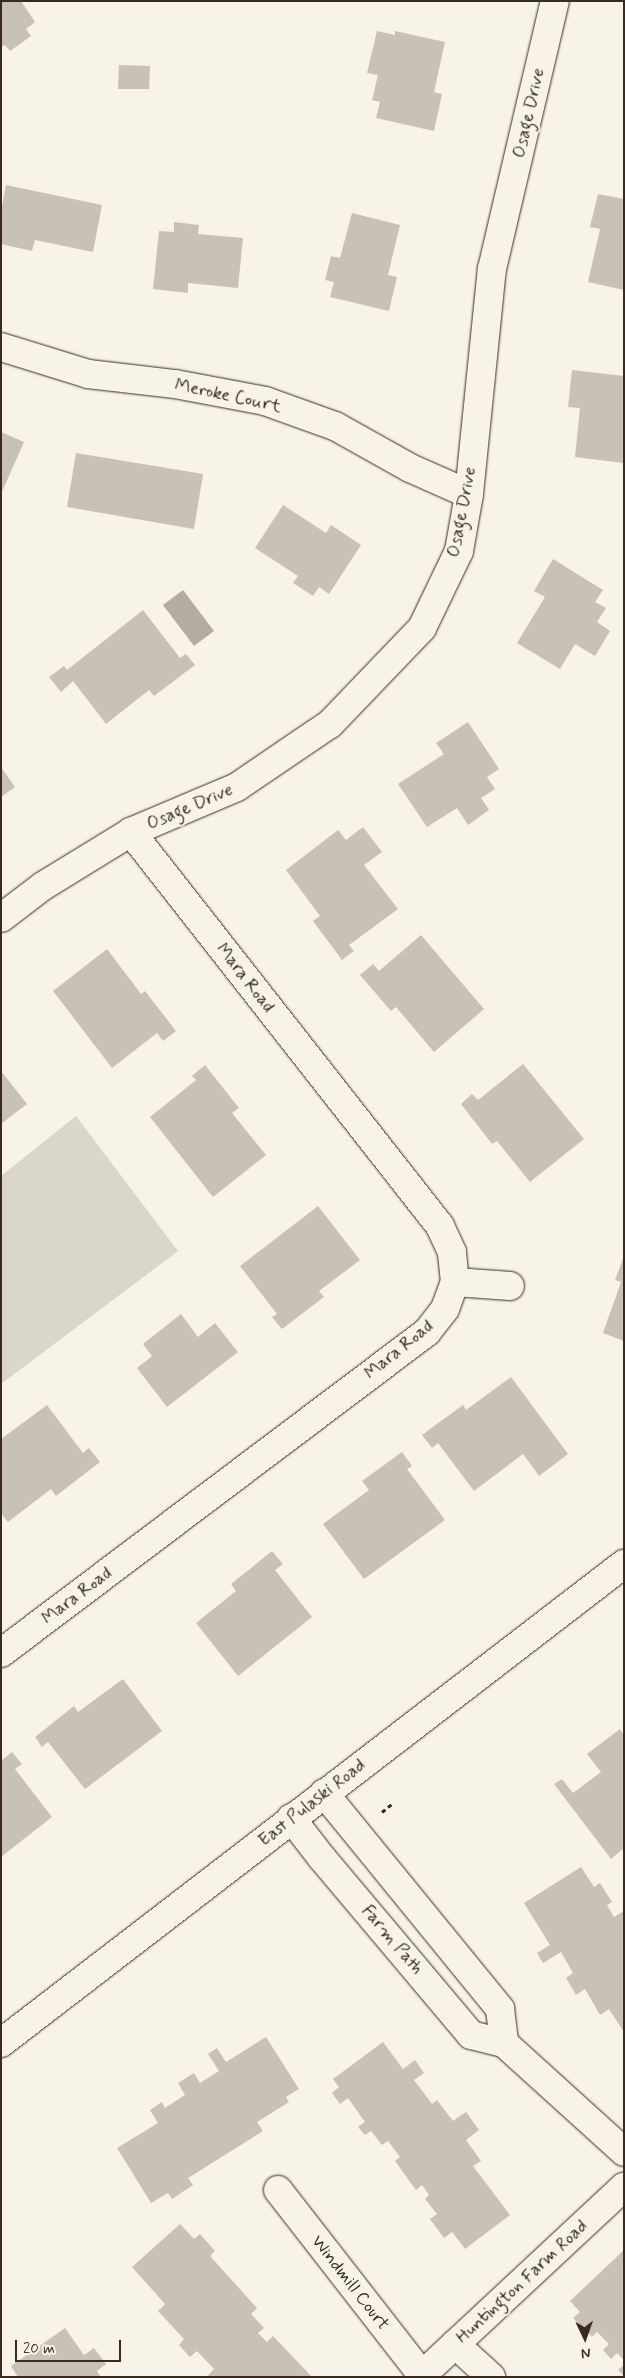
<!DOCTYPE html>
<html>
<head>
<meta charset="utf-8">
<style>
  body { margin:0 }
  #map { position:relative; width:625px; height:2378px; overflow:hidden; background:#f7f3e8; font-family:Mynerve,sans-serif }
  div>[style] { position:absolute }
  .green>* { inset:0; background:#dbd6cb }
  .water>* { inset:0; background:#b4aca0 }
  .building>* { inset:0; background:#c8c1b6 }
  .path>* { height:3px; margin-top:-1.5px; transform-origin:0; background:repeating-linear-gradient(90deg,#3b2a1e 0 4px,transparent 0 8px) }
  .roads { filter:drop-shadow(0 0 1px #3b2a1e) drop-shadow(0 0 1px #3b2a1e) }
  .minor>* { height:28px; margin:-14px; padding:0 14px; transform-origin:14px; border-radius:14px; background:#f7f3e8 }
  .major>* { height:28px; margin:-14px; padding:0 14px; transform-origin:14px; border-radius:14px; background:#f7f3e8 }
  span { translate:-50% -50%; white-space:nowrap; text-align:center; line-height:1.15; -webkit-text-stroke:4.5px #f7f3e8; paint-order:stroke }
  .street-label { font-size:18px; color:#3b2a1e }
  .frame { position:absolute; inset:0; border:2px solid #3b2a1e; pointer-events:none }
  .north { position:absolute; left:560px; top:2313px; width:50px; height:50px; -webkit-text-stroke:4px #f7f3e8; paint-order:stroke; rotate:177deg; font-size:14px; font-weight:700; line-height:20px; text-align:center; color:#3b2a1e }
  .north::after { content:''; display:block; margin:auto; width:18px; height:22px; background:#3b2a1e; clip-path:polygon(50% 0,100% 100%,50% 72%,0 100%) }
  .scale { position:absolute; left:15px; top:2340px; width:106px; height:22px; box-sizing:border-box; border:2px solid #3b2a1e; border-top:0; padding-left:6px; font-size:15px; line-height:18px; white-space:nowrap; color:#3b2a1e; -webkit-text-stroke:4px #f7f3e8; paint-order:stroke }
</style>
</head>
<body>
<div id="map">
  <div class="green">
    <div style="clip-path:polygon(76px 1116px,178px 1251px,1px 1384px,1px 1176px)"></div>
  </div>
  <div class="water">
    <div style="clip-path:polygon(183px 590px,214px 631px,194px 646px,163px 605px)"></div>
  </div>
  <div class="building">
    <div style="clip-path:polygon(1px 1px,21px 1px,35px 22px,26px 29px,31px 36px,10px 51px,5px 45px,1px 47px)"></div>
    <div style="clip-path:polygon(377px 31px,395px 35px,395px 31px,445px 42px,434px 92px,442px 94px,434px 131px,376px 118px,380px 102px,372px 100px,378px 75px,367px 73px)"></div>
    <div style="clip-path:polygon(119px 65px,150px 66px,149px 89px,118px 89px)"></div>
    <div style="clip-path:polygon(6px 185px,102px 205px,93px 252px,35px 240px,32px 251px,1px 244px,1px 211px)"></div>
    <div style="clip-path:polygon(598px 194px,624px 199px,624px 290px,588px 282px,600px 229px,590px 227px)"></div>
    <div style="clip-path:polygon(352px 213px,400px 225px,388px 275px,397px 277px,389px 311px,330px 297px,334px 282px,325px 280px,331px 256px,340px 258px)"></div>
    <div style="clip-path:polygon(174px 222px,199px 225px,198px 234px,243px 238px,238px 288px,188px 283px,188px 293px,153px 289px,159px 231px,174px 232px)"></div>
    <div style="clip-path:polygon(572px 370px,624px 376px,623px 463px,575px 457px,580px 408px,568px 407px)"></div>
    <div style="clip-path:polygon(1px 432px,24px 442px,1px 494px)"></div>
    <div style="clip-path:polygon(76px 453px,203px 474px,194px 529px,67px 507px)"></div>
    <div style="clip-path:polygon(283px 505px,326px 533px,331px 525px,361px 545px,329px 594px,319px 587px,313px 596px,293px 583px,298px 576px,255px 548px)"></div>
    <div style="clip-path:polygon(553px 559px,603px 590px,595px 602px,606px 608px,597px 622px,610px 631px,595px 656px,575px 644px,560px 669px,517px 643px,545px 597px,534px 591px)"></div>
    <div style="clip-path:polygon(143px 610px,180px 658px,186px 654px,195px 665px,154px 696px,149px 690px,106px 724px,73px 681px,61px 692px,49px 677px,64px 666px,67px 670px)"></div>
    <div style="clip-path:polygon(468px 722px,499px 769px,487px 777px,495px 789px,481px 798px,489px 810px,468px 825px,457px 808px,427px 827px,398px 784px,444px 754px,436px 743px)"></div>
    <div style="clip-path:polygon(1px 767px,15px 787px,1px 797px)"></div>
    <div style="clip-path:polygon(363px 827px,382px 852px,364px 865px,398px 909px,349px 945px,354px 951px,342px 960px,313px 921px,320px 916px,286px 870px,338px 830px,346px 840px)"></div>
    <div style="clip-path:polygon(421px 935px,484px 1009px,434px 1052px,396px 1007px,391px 1011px,360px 975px,373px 964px,379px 971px)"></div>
    <div style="clip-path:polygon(107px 949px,141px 994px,145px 991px,176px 1031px,163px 1041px,157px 1033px,112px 1068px,53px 991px)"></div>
    <div style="clip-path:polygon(523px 1064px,584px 1139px,530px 1182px,497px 1141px,492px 1144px,461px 1104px,472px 1094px,478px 1100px)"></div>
    <div style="clip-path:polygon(205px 1065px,239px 1108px,232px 1113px,266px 1155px,213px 1197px,150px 1117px,196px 1080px,192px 1076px)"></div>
    <div style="clip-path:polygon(1px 1071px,27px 1104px,1px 1124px)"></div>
    <div style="clip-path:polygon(318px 1206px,360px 1260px,319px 1291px,324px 1297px,282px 1329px,272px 1317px,277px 1314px,240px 1266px)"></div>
    <div style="clip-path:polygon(624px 1256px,624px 1341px,603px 1333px,621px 1282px,615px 1280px)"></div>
    <div style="clip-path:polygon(181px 1314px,198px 1337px,215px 1323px,238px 1352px,167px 1407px,137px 1368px,152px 1356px,143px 1344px)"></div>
    <div style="clip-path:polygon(511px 1377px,568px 1454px,539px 1476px,523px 1454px,474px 1491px,438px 1443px,432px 1448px,422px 1435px,463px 1405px,466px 1410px)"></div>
    <div style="clip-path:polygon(47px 1405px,83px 1453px,89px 1448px,100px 1462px,56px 1496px,51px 1489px,8px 1522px,1px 1513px,1px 1439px)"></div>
    <div style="clip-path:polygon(402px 1452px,412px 1466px,407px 1469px,445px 1520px,364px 1579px,323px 1524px,369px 1490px,362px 1481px)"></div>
    <div style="clip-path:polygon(272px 1551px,283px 1564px,275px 1570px,312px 1617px,238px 1676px,196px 1623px,236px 1591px,231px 1584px)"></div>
    <div style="clip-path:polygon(123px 1679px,162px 1731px,85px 1789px,48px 1742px,42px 1747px,35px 1737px,74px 1706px,78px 1712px)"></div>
    <div style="clip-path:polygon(620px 1729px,624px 1735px,624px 1848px,611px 1859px,554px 1784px,562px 1779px,573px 1793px,601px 1772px,587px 1754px)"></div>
    <div style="clip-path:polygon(12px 1752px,22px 1764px,15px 1769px,52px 1817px,1px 1857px,1px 1761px)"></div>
    <div style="clip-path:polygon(581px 1867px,594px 1887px,600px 1883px,612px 1902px,607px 1905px,614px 1917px,624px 1911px,624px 2032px,609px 2009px,600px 2015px,585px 1989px,576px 1995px,566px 1978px,573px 1973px,561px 1952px,543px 1963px,537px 1953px,550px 1945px,524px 1903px)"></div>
    <div style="clip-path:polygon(266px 2037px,299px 2089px,286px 2097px,289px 2102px,257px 2122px,263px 2131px,188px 2178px,193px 2185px,172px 2199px,168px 2193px,151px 2203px,117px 2148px,158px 2123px,150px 2110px,162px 2102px,165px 2108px,185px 2095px,178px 2083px,194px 2073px,200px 2083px,219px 2071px,208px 2054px,217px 2048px,226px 2062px)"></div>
    <div style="clip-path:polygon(383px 2042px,403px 2069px,415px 2060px,424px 2073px,414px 2080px,432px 2104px,437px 2100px,453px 2121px,466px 2112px,479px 2130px,466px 2140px,481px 2161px,473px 2166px,510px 2215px,465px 2249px,452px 2232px,444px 2238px,430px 2219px,437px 2214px,425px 2199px,429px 2195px,422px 2185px,416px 2190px,395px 2161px,400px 2157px,388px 2141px,382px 2145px,371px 2131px,365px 2135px,358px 2127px,365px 2122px,348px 2098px,340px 2104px,332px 2093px,339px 2087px,333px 2079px)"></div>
    <div style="clip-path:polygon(180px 2224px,194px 2239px,200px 2234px,215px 2251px,210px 2256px,257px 2308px,251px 2314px,264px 2328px,258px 2333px,267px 2342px,273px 2336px,312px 2377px,207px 2377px,214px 2369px,197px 2351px,190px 2357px,179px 2345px,184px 2339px,158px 2311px,165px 2304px,132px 2267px)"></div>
    <div style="clip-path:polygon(624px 2250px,624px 2360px,617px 2353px,611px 2359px,603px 2350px,609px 2344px,597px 2332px,592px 2337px,573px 2318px,580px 2312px,570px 2301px)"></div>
    <div style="clip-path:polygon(65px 2328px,84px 2355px,94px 2348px,106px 2364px,97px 2371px,101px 2377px,18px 2377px,11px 2366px)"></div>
    <div style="clip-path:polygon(624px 2365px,624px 2376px,618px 2370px)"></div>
  </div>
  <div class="path">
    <div style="left:382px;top:1812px;width:14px;rotate:-39deg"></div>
  </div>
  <div class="roads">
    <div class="minor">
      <div style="left:1px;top:347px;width:91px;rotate:17.2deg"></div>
      <div style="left:88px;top:374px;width:88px;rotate:6.6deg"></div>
      <div style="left:175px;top:384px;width:92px;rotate:10.7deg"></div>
      <div style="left:265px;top:401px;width:74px;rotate:19.7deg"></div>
      <div style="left:335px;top:426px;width:86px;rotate:29.2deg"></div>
      <div style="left:410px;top:468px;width:64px;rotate:23.8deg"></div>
      <div style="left:1px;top:918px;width:53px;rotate:-37.3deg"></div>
      <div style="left:43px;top:886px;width:103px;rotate:-31.5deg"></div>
      <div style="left:131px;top:832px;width:115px;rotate:-23deg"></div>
      <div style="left:237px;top:787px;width:94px;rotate:-34.2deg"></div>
      <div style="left:315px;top:734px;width:18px;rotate:-34deg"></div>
      <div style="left:330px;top:724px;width:133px;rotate:-46.2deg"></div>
      <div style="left:422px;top:628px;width:85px;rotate:-64.3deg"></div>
      <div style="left:459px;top:551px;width:58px;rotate:-80deg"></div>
      <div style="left:469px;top:494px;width:226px;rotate:-84.2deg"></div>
      <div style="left:492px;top:269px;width:275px;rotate:-76.8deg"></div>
      <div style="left:455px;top:1282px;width:55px;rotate:4.2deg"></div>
      <div style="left:1px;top:1653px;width:533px;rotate:-37deg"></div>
      <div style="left:427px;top:1332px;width:29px;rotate:-52deg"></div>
      <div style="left:445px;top:1309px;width:29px;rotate:-70deg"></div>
      <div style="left:455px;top:1282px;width:30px;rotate:-96deg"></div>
      <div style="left:452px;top:1252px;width:29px;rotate:-115deg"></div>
      <div style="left:440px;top:1226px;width:501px;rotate:-128.11deg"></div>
      <div style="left:324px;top:1793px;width:279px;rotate:50.8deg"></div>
      <div style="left:500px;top:2009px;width:34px;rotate:83deg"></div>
      <div style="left:291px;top:1818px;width:51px;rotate:52.2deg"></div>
      <div style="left:322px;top:1858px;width:231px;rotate:49.9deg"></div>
      <div style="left:471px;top:2035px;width:34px;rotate:14deg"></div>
      <div style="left:504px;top:2043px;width:162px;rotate:42.2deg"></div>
      <div style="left:278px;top:2190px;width:234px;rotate:52.1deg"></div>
      <div style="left:455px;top:2344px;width:49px;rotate:42.5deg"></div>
      <div style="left:420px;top:2377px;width:279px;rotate:-43deg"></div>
    </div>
    <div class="major">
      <div style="left:1px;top:2043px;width:786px;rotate:-37.56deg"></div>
    </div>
  </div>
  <div class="street-label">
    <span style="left:529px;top:113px;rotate:-77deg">Osage Drive</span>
    <span style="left:228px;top:396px;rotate:12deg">Meroke Court</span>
    <span style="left:462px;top:512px;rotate:-79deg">Osage Drive</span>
    <span style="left:190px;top:807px;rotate:-23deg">Osage Drive</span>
    <span style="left:245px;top:978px;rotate:52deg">Mara Road</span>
    <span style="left:399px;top:1350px;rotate:-39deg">Mara Road</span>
    <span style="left:77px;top:1596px;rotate:-37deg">Mara Road</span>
    <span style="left:312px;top:1803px;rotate:-38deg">East Pulaski Road</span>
    <span style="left:392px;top:1940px;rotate:50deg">Farm Path</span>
    <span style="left:522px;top:2282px;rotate:-43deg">Huntington Farm Road</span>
    <span style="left:350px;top:2283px;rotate:52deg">Windmill Court</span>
  </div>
  <div class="frame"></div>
  <div class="north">N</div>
  <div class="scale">20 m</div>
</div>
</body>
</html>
